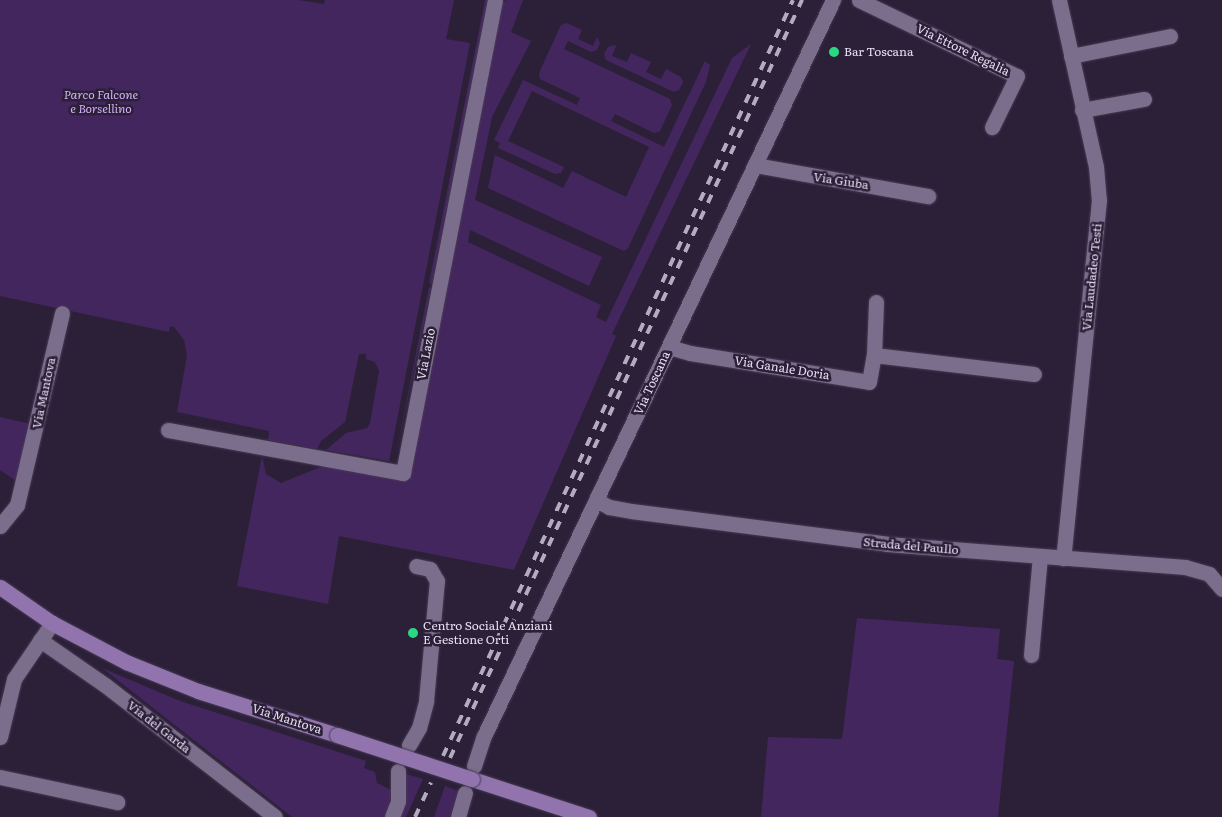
<!DOCTYPE html>
<html>
<head>
<meta charset="utf-8">
<style>
  body { margin:0 }
  #map { position:relative; width:1222px; height:817px; overflow:hidden; background:#2c2039; font-family:Literata,serif }
  div>[style] { position:absolute }
  .green>* { inset:0; background:#44265f }
  .roads { filter:drop-shadow(0 0 1px #473b52) drop-shadow(0 0 1px #473b52) }
  .street>* { height:15px; margin:-7.5px; padding:0 7.5px; transform-origin:7.5px; border-radius:7.5px; background:#7b6d8c }
  .secondary>* { height:15px; margin:-7.5px; padding:0 7.5px; transform-origin:7.5px; border-radius:7.5px; background:#9174ae }
  .rail>* { height:4px; margin-top:-2px; transform-origin:0; background:repeating-linear-gradient(90deg,#b4abbf 0 9px,transparent 0 18px) }
  .bridges { filter:drop-shadow(0 0 1px #473b52) drop-shadow(0 0 1px #473b52) }
  .secondary-bridge>* { height:15px; margin:-7.5px; padding:0 7.5px; transform-origin:7.5px; border-radius:7.5px; background:#9174ae }
  .dots>* { width:14px; height:14px; translate:-50% -50%; box-sizing:border-box; border:2px solid #2c2039; border-radius:50% }
  span { translate:-50% -50%; white-space:nowrap; text-align:center; line-height:1.15; -webkit-text-stroke:5px #2c2039; paint-order:stroke }
  .street-label { font-size:12px; color:#e6def0 }
  .poi-label { font-size:12px; color:#e6def0 }
  .left { translate:0 -50%; text-align:left }
  .park-label { font-size:12px; color:#d2aff8; font-style:italic }
</style>
</head>
<body>
<div id="map">
  <div class="green">
    <div style="clip-path:polygon(0 0,298px 0,324px 4px,325px 0,454px 0,446px 39px,470px 43px,389px 461px,326px 450px,346px 433px,367px 428px,370px 423px,379px 371px,375px 362px,366px 359px,366px 354px,359px 354px,345px 422px,321px 441px,317px 449px,268px 440px,269px 431px,177px 412px,187px 355px,184px 340px,174px 327px,170px 326px,169px 332px,0 296px)"></div>
    <div style="clip-path:polygon(485px 0,488px 0,432px 284px,429px 283px)"></div>
    <div style="clip-path:polygon(506px 0,523px 0,511px 32px,531px 41px,492px 117px,475px 200px,602px 257px,589px 286px,470px 230px,468px 242px,601px 305px,596px 317px,606px 322px,732px 58px,751px 44px,612px 334px,616px 336px,514px 570px,339px 536px,328px 604px,237px 586px,262px 456px,266px 474px,281px 483px,323px 466px,409px 480px,502px 4px)"></div>
    <div style="clip-path:polygon(567px 23px,582px 30px,578px 39px,593px 46px,597px 37px,600px 43px,597px 50px,591px 52px,568px 41px,564px 49px,670px 99px,672px 105px,660px 131px,654px 133px,615px 114px,611px 121px,664px 147px,705px 61px,710px 65px,706px 82px,628px 248px,624px 251px,488px 188px,495px 155px,563px 188px,572px 171px,626px 197px,649px 147px,532px 91px,508px 141px,564px 167px,561px 173px,555px 174px,498px 148px,500px 143px,494px 140px,523px 80px,577px 105px,580px 98px,540px 79px,539px 73px,561px 25px)"></div>
    <div style="clip-path:polygon(614px 45px,616px 46px,612px 56px,627px 62px,631px 53px,651px 62px,646px 72px,661px 79px,666px 69px,681px 77px,683px 82px,679px 90px,674px 92px,606px 60px,604px 54px,608px 47px)"></div>
    <div style="clip-path:polygon(429px 287px,431px 288px,394px 464px)"></div>
    <div style="clip-path:polygon(0 417px,31px 424px,16px 481px,0 470px)"></div>
    <div style="clip-path:polygon(857px 618px,1000px 629px,997px 659px,1014px 661px,998px 817px,761px 817px,768px 737px,842px 739px)"></div>
    <div style="clip-path:polygon(102px 668px,180px 701px,366px 761px,364px 768px,375px 772px,377px 783px,391px 790px,388px 817px,292px 817px)"></div>
    <div style="clip-path:polygon(406px 774px,423px 779px,406px 817px,397px 817px)"></div>
    <div style="clip-path:polygon(445px 786px,458px 791px,450px 817px,434px 817px)"></div>
  </div>
  <div class="roads">
    <div class="street">
      <div style="left:859px;top:0;width:175px;rotate:25.7deg"></div>
      <div style="left:1017px;top:76px;width:57px;rotate:116.1deg"></div>
      <div style="left:1059px;top:0;width:171px;rotate:77.5deg"></div>
      <div style="left:1096px;top:167px;width:33px;rotate:85deg"></div>
      <div style="left:1099px;top:200px;width:360px;rotate:95.7deg"></div>
      <div style="left:1071px;top:56px;width:101px;rotate:-11.4deg"></div>
      <div style="left:1082px;top:110px;width:63px;rotate:-10.1deg"></div>
      <div style="left:755px;top:165px;width:176px;rotate:10.2deg"></div>
      <div style="left:669px;top:347px;width:22px;rotate:16deg"></div>
      <div style="left:690px;top:353px;width:181px;rotate:9.2deg"></div>
      <div style="left:869px;top:382px;width:27px;rotate:-80deg"></div>
      <div style="left:874px;top:355px;width:161px;rotate:6.8deg"></div>
      <div style="left:874px;top:355px;width:53px;rotate:-87.8deg"></div>
      <div style="left:168px;top:430px;width:239px;rotate:10.4deg"></div>
      <div style="left:403px;top:473px;width:482px;rotate:-79deg"></div>
      <div style="left:596px;top:500px;width:15px;rotate:28deg"></div>
      <div style="left:609px;top:507px;width:22px;rotate:10deg"></div>
      <div style="left:631px;top:511px;width:258px;rotate:7.3deg"></div>
      <div style="left:887px;top:544px;width:299px;rotate:4.4deg"></div>
      <div style="left:1185px;top:567px;width:25px;rotate:16deg"></div>
      <div style="left:1209px;top:574px;width:20px;rotate:49deg"></div>
      <div style="left:0;top:526px;width:27px;rotate:-51deg"></div>
      <div style="left:17px;top:505px;width:197px;rotate:-76.8deg"></div>
      <div style="left:40px;top:640px;width:79px;rotate:34.7deg"></div>
      <div style="left:105px;top:685px;width:215px;rotate:37.8deg"></div>
      <div style="left:1031px;top:655px;width:99px;rotate:-84.8deg"></div>
      <div style="left:0;top:737px;width:60px;rotate:-76.4deg"></div>
      <div style="left:14px;top:679px;width:68px;rotate:-55.8deg"></div>
      <div style="left:409px;top:745px;width:20px;rotate:-60deg"></div>
      <div style="left:419px;top:728px;width:28px;rotate:-75deg"></div>
      <div style="left:426px;top:701px;width:121px;rotate:-84.8deg"></div>
      <div style="left:437px;top:581px;width:14px;rotate:-120deg"></div>
      <div style="left:430px;top:569px;width:14px;rotate:-168deg"></div>
      <div style="left:474px;top:766px;width:32px;rotate:-72deg"></div>
      <div style="left:484px;top:736px;width:815px;rotate:-64.63deg"></div>
      <div style="left:0;top:777px;width:120px;rotate:12.1deg"></div>
      <div style="left:392px;top:817px;width:17px;rotate:-69deg"></div>
      <div style="left:398px;top:801px;width:30px;rotate:-90deg"></div>
      <div style="left:458px;top:817px;width:25px;rotate:-74deg"></div>
    </div>
    <div class="secondary">
      <div style="left:0;top:587px;width:63px;rotate:34.7deg"></div>
      <div style="left:52px;top:623px;width:84px;rotate:27.8deg"></div>
      <div style="left:126px;top:662px;width:78px;rotate:21.9deg"></div>
      <div style="left:198px;top:691px;width:146px;rotate:17.6deg"></div>
      <div style="left:472px;top:779px;width:123px;rotate:18deg"></div>
    </div>
  </div>
  <div class="rail">
    <div style="left:443px;top:756px;width:833px;rotate:-65.16deg"></div>
    <div style="left:450px;top:758px;width:836px;rotate:-65.09deg"></div>
    <div style="left:415px;top:817px;width:38px;rotate:-65deg"></div>
  </div>
  <div class="bridges">
    <div class="secondary-bridge">
      <div style="left:337px;top:735px;width:142px;rotate:18.1deg"></div>
    </div>
  </div>
  <div class="dots">
    <div style="left:834px;top:52px;background:#2ad884"></div>
    <div style="left:413px;top:633px;background:#2ad884"></div>
  </div>
  <div class="street-label">
    <span style="left:963px;top:50px;rotate:26deg">Via Ettore Regalia</span>
    <span style="left:841px;top:181px;rotate:9deg">Via Giuba</span>
    <span style="left:1092px;top:277px;rotate:-84deg">Via Laudadeo Testi</span>
    <span style="left:426px;top:354px;rotate:-79deg">Via Lazio</span>
    <span style="left:782px;top:368px;rotate:9deg">Via Ganale Doria</span>
    <span style="left:652px;top:383px;rotate:-65deg">Via Toscana</span>
    <span style="left:44px;top:393px;rotate:-78deg">Via Mantova</span>
    <span style="left:911px;top:546px;rotate:5deg">Strada del Paullo</span>
    <span style="left:287px;top:719px;rotate:18deg">Via Mantova</span>
    <span style="left:159px;top:727px;rotate:38deg">Via del Garda</span>
  </div>
  <div class="poi-label">
    <span class="left" style="left:844px;top:52px">Bar Toscana</span>
    <span class="left" style="left:423px;top:633px">Centro Sociale Anziani<br>E Gestione Orti</span>
  </div>
  <div class="park-label">
    <span style="left:101px;top:102px">Parco Falcone<br>e Borsellino</span>
  </div>
</div>
</body>
</html>
